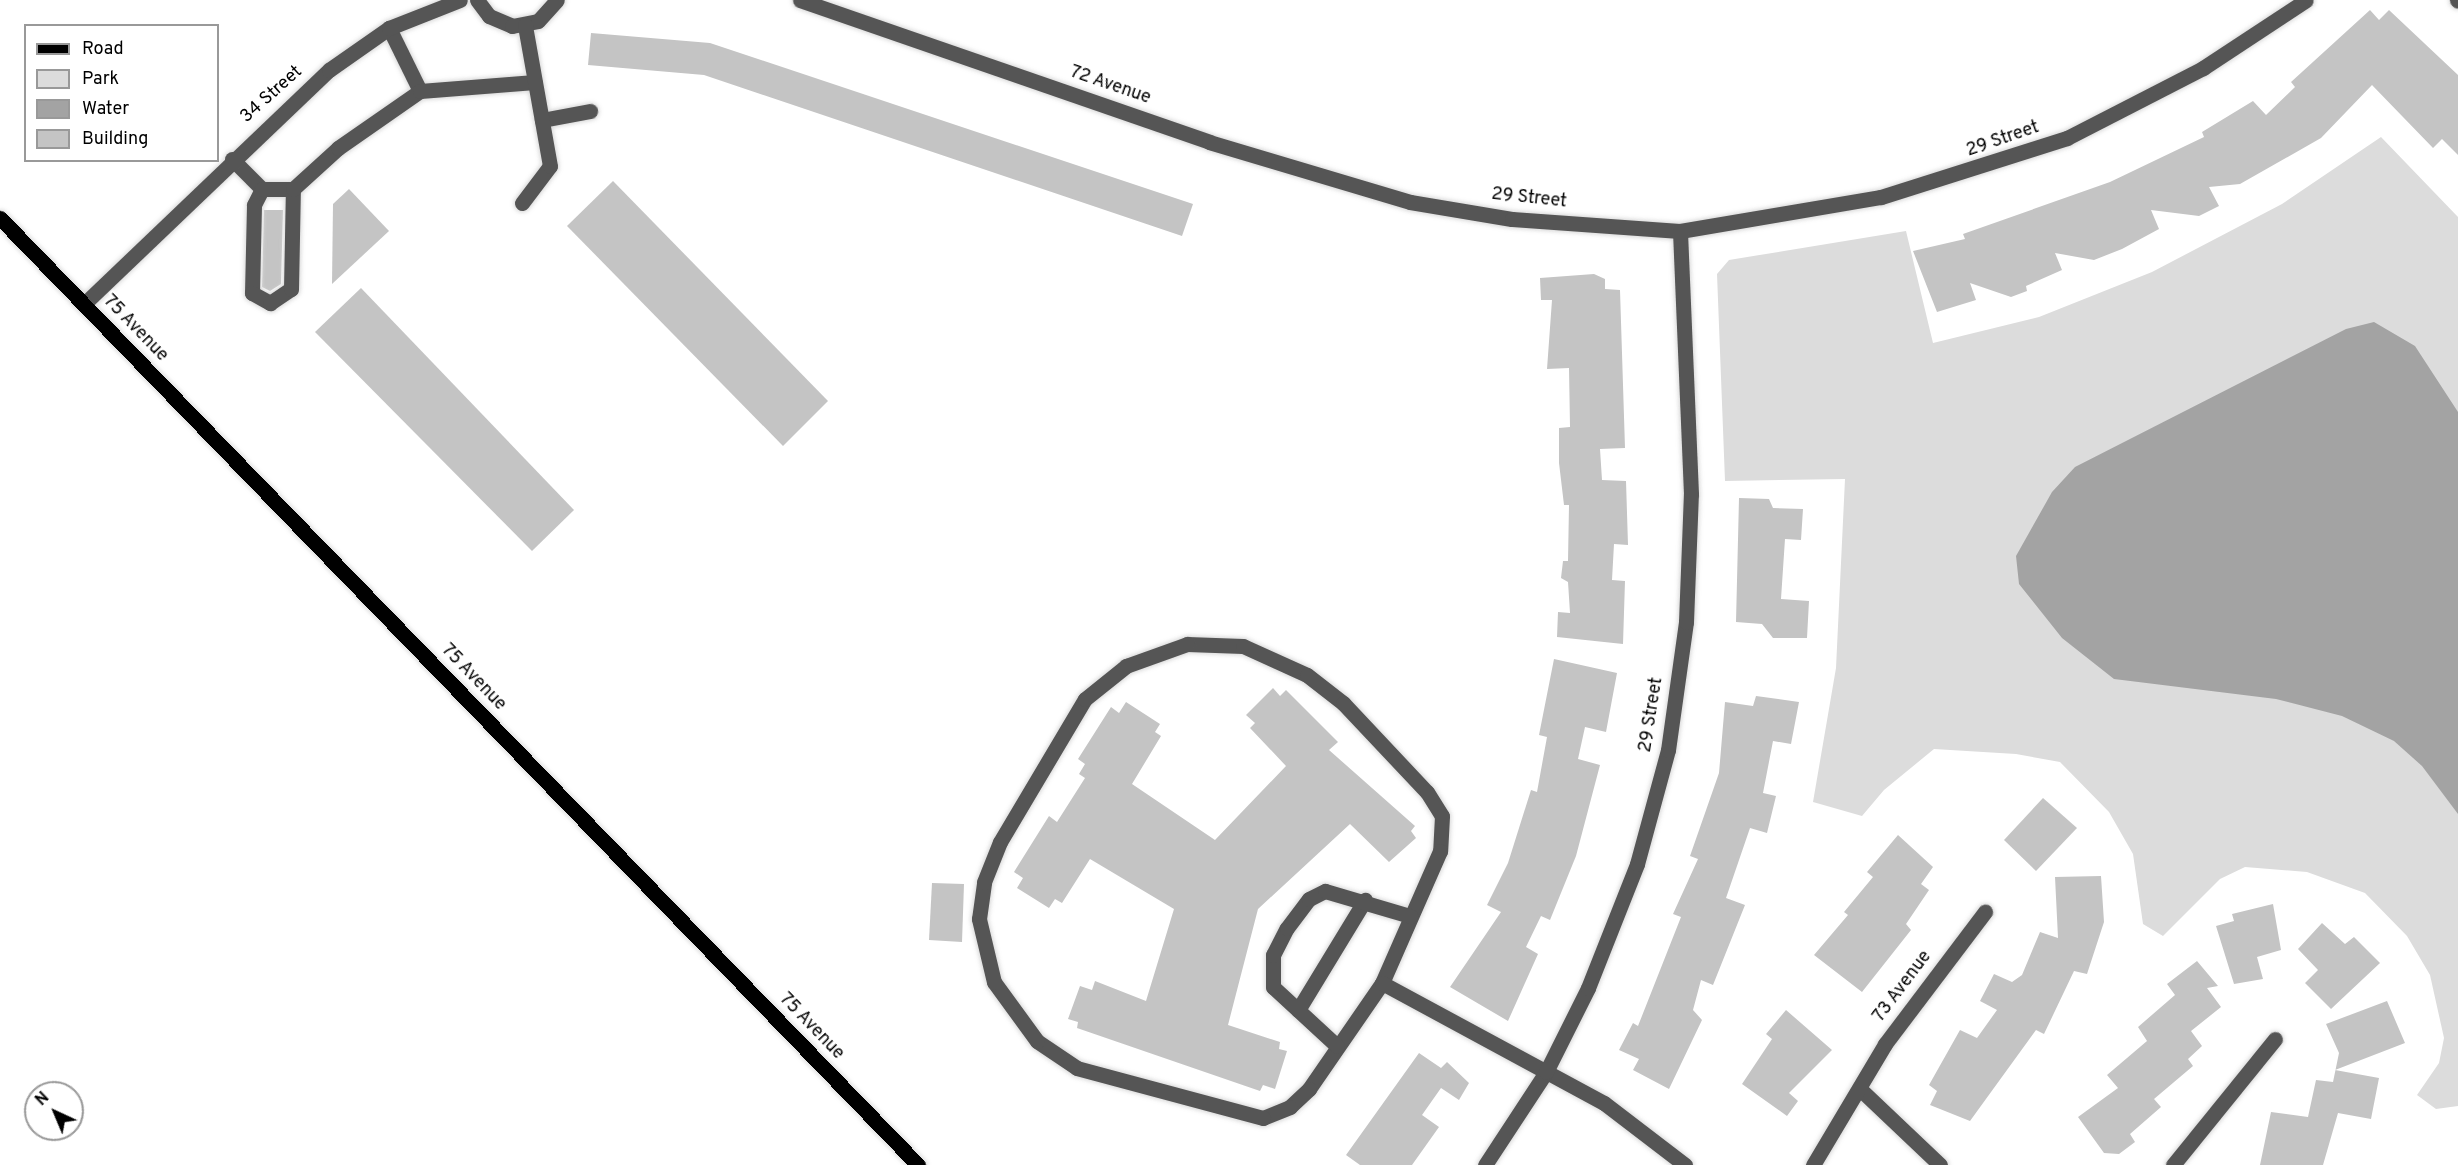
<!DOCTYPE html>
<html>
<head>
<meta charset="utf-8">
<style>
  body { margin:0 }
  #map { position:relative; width:2458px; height:1165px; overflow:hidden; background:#fff; font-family:Overpass,sans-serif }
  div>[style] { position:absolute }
  .green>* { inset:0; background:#dcdcdc }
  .water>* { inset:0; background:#a3a3a3 }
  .building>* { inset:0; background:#c4c4c4 }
  .roads { filter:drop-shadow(0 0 2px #dbdbdb) drop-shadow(0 0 2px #dbdbdb) }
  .minor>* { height:15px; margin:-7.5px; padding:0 7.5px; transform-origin:7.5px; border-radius:7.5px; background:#555 }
  .major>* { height:15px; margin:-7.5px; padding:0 7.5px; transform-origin:7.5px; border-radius:7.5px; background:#000 }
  span { translate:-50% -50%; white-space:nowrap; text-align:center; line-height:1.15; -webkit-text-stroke:4.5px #fff; paint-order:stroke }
  .street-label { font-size:18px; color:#000 }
  .legend { position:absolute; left:24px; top:24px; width:195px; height:138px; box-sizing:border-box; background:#fff; border:2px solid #999; margin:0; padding:8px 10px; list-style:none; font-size:18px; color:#000 }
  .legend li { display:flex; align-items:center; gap:12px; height:30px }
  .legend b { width:30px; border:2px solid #999 }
  .north { position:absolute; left:24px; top:1081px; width:60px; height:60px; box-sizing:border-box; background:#fff; border:2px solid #999; border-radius:50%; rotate:316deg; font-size:16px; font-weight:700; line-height:24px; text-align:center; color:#000 }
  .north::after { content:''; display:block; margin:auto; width:21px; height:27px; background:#000; clip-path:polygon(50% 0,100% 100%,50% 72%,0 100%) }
</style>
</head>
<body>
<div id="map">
  <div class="green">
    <div style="clip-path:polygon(2381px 137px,2458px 217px,2458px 1106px,2436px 1109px,2417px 1095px,2439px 1063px,2444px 1038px,2430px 975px,2407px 936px,2365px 893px,2307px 872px,2245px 867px,2220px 879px,2163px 936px,2143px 924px,2133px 854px,2109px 812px,2060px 762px,2016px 754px,1934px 749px,1884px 790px,1862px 816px,1813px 802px,1836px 668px,1845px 479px,1725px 481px,1717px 274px,1729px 260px,1906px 231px,1933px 343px,2039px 317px,2152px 272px,2282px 204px)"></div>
  </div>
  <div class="water">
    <div style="clip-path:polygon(2374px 322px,2415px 346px,2458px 412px,2458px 814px,2422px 766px,2394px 741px,2342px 716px,2276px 699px,2114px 679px,2062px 638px,2019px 584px,2016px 556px,2052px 492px,2075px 467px,2346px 329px)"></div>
  </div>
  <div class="building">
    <div style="clip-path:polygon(2370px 10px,2379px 20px,2389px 10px,2458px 75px,2458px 155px,2442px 139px,2433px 148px,2372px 85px,2321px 138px,2240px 184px,2209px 187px,2219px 206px,2199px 216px,2151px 210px,2159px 229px,2122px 249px,2094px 260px,2055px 253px,2062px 270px,2026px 286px,2027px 291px,2011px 297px,1970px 283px,1976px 300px,1937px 312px,1913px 251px,1965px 239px,1963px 234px,2110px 182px,2204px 137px,2202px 132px,2253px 101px,2266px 115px,2295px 87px,2291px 82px)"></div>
    <div style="clip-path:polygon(591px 33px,710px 43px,1193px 204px,1182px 236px,704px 75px,588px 65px)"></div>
    <div style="clip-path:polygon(613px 181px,828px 401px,783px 446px,567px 226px)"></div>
    <div style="clip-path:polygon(349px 189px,389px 231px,332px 284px,333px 204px)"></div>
    <div style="clip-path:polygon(264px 210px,283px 210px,281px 284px,270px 291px,262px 287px)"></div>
    <div style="clip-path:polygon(1594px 274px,1605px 279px,1605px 289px,1620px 290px,1625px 448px,1600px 449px,1602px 480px,1626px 481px,1628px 545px,1614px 544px,1612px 580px,1625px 581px,1623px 644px,1557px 637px,1558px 612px,1570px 613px,1568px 582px,1561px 578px,1563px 561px,1568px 561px,1569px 505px,1564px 505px,1559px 463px,1559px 428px,1570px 427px,1569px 368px,1547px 369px,1552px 300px,1541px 300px,1540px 278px)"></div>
    <div style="clip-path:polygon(361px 288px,574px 510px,532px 551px,315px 332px)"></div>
    <div style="clip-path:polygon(1739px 498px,1769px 499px,1773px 508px,1803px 509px,1801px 540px,1785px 539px,1781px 599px,1809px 601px,1807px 638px,1773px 638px,1762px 624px,1736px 622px)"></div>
    <div style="clip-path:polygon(1554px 659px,1617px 673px,1606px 732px,1585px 727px,1578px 759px,1600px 765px,1576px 856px,1550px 920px,1541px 916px,1526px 947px,1538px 954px,1508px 1021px,1450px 987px,1501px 912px,1487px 905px,1508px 863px,1531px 790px,1537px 792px,1547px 737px,1539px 735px)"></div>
    <div style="clip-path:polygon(1273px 688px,1280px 696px,1286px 690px,1338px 742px,1329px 750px,1415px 826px,1411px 831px,1416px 838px,1389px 862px,1350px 824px,1258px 909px,1228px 1025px,1280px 1042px,1279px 1049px,1287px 1051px,1275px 1089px,1263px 1085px,1260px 1091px,1077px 1028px,1078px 1022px,1068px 1019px,1080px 986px,1092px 990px,1095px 981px,1146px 1001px,1174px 909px,1090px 859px,1062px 903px,1055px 899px,1049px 908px,1017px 888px,1023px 878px,1014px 872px,1049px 816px,1057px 822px,1085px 778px,1079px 774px,1085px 764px,1078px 759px,1111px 707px,1119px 713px,1126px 702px,1160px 724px,1155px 732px,1161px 736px,1132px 784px,1215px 840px,1286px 766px,1250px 728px,1255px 723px,1246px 715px)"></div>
    <div style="clip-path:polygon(1756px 696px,1799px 702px,1791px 744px,1773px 741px,1763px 793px,1776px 796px,1767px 833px,1750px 828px,1726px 898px,1745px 905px,1713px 985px,1701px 980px,1693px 1010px,1702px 1020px,1669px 1089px,1633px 1070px,1639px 1059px,1619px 1050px,1633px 1023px,1638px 1026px,1681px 917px,1673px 914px,1698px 859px,1690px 856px,1719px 773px,1725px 702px,1753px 706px)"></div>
    <div style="clip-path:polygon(2043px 798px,2077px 828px,2036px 871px,2004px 840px)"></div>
    <div style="clip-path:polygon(1898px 835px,1933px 867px,1921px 884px,1929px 890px,1906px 924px,1911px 930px,1862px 992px,1814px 955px,1848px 915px,1844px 912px,1873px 877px,1867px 872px)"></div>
    <div style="clip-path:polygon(2101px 876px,2104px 922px,2087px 974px,2074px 971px,2044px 1034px,2036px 1030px,1970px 1121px,1930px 1105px,1937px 1091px,1929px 1085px,1960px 1030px,1977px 1038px,1997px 1010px,1980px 1001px,1994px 974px,2012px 982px,2022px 975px,2040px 932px,2058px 938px,2055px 877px)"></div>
    <div style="clip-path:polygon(932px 883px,964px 884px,962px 942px,929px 940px)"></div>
    <div style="clip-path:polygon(2273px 904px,2281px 950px,2257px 957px,2263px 979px,2234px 984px,2216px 926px,2234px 921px,2232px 914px)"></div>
    <div style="clip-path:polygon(2322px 923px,2345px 944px,2354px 937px,2380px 963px,2331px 1009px,2305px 983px,2318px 970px,2298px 949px)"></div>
    <div style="clip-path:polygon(2197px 961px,2218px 986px,2207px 988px,2221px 1007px,2191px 1031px,2202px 1046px,2188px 1059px,2193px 1066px,2154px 1099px,2161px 1107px,2130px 1134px,2135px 1142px,2119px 1154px,2104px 1153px,2078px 1117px,2118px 1088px,2107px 1075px,2147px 1041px,2138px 1027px,2175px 995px,2167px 984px)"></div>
    <div style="clip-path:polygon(2387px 1001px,2405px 1043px,2335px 1070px,2379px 1078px,2371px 1119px,2338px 1113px,2323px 1165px,2260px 1165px,2271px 1112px,2308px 1117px,2316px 1080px,2333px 1082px,2339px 1053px,2326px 1024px)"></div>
    <div style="clip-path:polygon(1786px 1010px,1832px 1050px,1789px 1093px,1798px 1101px,1787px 1116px,1742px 1084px,1772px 1039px,1766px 1034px)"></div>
    <div style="clip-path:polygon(1419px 1053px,1441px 1068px,1447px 1062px,1469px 1083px,1459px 1100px,1441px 1088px,1422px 1115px,1439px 1127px,1412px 1165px,1360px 1165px,1346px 1155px)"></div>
  </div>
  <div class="roads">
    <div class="minor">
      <div style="left:477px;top:0;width:20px;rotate:53deg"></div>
      <div style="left:489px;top:16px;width:25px;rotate:23deg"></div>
      <div style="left:512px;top:26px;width:26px;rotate:-11deg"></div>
      <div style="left:538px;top:21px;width:28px;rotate:-48deg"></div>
      <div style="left:800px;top:0;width:433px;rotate:19.1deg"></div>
      <div style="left:1209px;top:142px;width:210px;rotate:16.6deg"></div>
      <div style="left:1410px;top:202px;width:103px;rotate:9.5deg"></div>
      <div style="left:1512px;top:219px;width:168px;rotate:4.1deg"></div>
      <div style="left:1680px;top:231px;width:204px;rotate:-9.6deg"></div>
      <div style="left:1881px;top:197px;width:195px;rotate:-17.6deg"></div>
      <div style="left:2067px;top:138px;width:153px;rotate:-27.2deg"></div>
      <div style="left:2203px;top:68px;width:123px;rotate:-33.4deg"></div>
      <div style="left:2457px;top:0;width:1px;rotate:45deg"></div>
      <div style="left:389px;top:28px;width:70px;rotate:63.8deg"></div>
      <div style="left:542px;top:120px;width:49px;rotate:-10.6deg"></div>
      <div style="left:232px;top:159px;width:42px;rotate:45deg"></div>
      <div style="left:262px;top:189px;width:18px;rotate:117deg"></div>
      <div style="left:254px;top:205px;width:88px;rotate:91.3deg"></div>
      <div style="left:252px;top:293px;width:21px;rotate:29deg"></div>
      <div style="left:270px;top:303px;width:25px;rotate:-34deg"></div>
      <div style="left:291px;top:289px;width:100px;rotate:-88.9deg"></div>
      <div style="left:293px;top:189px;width:31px;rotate:180deg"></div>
      <div style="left:293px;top:189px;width:61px;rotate:-42.3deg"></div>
      <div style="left:338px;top:148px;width:100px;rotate:-34.8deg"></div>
      <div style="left:420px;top:91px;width:115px;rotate:-4.5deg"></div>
      <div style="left:522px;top:203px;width:46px;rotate:-52.9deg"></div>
      <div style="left:550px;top:166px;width:143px;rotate:-100.1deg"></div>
      <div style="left:84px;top:304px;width:339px;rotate:-43.7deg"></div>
      <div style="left:329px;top:70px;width:73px;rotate:-35deg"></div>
      <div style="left:389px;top:28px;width:76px;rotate:-21.5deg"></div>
      <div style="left:1187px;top:644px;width:56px;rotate:2deg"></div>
      <div style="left:1243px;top:646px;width:70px;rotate:24.4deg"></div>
      <div style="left:1307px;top:675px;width:46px;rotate:37.9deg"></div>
      <div style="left:1343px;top:703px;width:122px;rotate:46.7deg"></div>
      <div style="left:1427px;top:792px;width:28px;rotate:58deg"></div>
      <div style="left:1442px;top:816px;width:35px;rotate:93deg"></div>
      <div style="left:1440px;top:851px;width:144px;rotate:113.7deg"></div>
      <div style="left:1382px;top:983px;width:129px;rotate:124.6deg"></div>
      <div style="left:1309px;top:1089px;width:26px;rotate:137deg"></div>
      <div style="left:1290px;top:1107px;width:29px;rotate:158deg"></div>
      <div style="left:1263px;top:1118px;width:193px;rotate:-165deg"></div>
      <div style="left:1077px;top:1068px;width:48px;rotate:-146deg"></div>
      <div style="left:1037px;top:1041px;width:73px;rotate:-126.1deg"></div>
      <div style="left:994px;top:982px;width:65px;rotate:-103.4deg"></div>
      <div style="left:979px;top:919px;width:37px;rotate:-82deg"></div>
      <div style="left:984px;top:882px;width:43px;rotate:-68.2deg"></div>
      <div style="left:1000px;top:842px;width:166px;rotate:-59.3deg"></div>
      <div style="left:1085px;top:699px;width:53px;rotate:-38.8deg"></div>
      <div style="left:1126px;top:666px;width:65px;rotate:-19.8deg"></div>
      <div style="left:1382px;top:983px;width:252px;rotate:28.4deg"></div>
      <div style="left:1604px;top:1103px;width:102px;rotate:37.4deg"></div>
      <div style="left:1298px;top:1010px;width:129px;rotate:-58.7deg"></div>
      <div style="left:1337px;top:1046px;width:87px;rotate:-137.3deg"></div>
      <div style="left:1273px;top:987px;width:32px;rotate:-90deg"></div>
      <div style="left:1273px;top:955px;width:30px;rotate:-63deg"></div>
      <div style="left:1287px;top:928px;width:36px;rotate:-53deg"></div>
      <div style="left:1309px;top:899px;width:18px;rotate:-27deg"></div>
      <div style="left:1325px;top:891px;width:89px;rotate:16.4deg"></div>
      <div style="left:1861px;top:1090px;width:109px;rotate:43.5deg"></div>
      <div style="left:1485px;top:1165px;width:111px;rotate:-56.7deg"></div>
      <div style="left:1546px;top:1072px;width:94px;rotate:-63.4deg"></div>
      <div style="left:1588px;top:988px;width:133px;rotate:-68.4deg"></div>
      <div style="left:1637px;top:864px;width:118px;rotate:-74.8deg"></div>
      <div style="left:1668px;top:750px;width:129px;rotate:-82deg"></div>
      <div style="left:1686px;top:622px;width:128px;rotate:-87.8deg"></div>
      <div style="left:1691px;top:494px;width:263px;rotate:-92.4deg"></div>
      <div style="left:1813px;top:1165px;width:141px;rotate:-59.2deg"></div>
      <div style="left:1885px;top:1044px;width:166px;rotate:-52.9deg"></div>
      <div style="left:2173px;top:1165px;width:162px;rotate:-51deg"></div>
    </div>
    <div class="major">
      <div style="left:0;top:218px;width:1319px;rotate:45.89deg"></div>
    </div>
  </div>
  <div class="street-label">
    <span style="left:1110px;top:86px;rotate:19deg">72 Avenue</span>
    <span style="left:272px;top:95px;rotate:-42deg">34 Street</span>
    <span style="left:2003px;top:140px;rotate:-19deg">29 Street</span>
    <span style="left:1529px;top:199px;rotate:6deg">29 Street</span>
    <span style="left:135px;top:329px;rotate:46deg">75 Avenue</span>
    <span style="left:473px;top:678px;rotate:46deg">75 Avenue</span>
    <span style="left:1652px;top:715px;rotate:-81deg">29 Street</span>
    <span style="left:1903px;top:987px;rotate:-53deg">73 Avenue</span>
    <span style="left:811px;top:1027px;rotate:46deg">75 Avenue</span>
  </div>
  <ul class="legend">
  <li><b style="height:8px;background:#000"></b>Road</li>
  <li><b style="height:16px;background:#dcdcdc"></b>Park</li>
  <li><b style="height:16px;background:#a3a3a3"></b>Water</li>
  <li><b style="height:16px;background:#c4c4c4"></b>Building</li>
  </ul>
  <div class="north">N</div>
</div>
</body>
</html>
